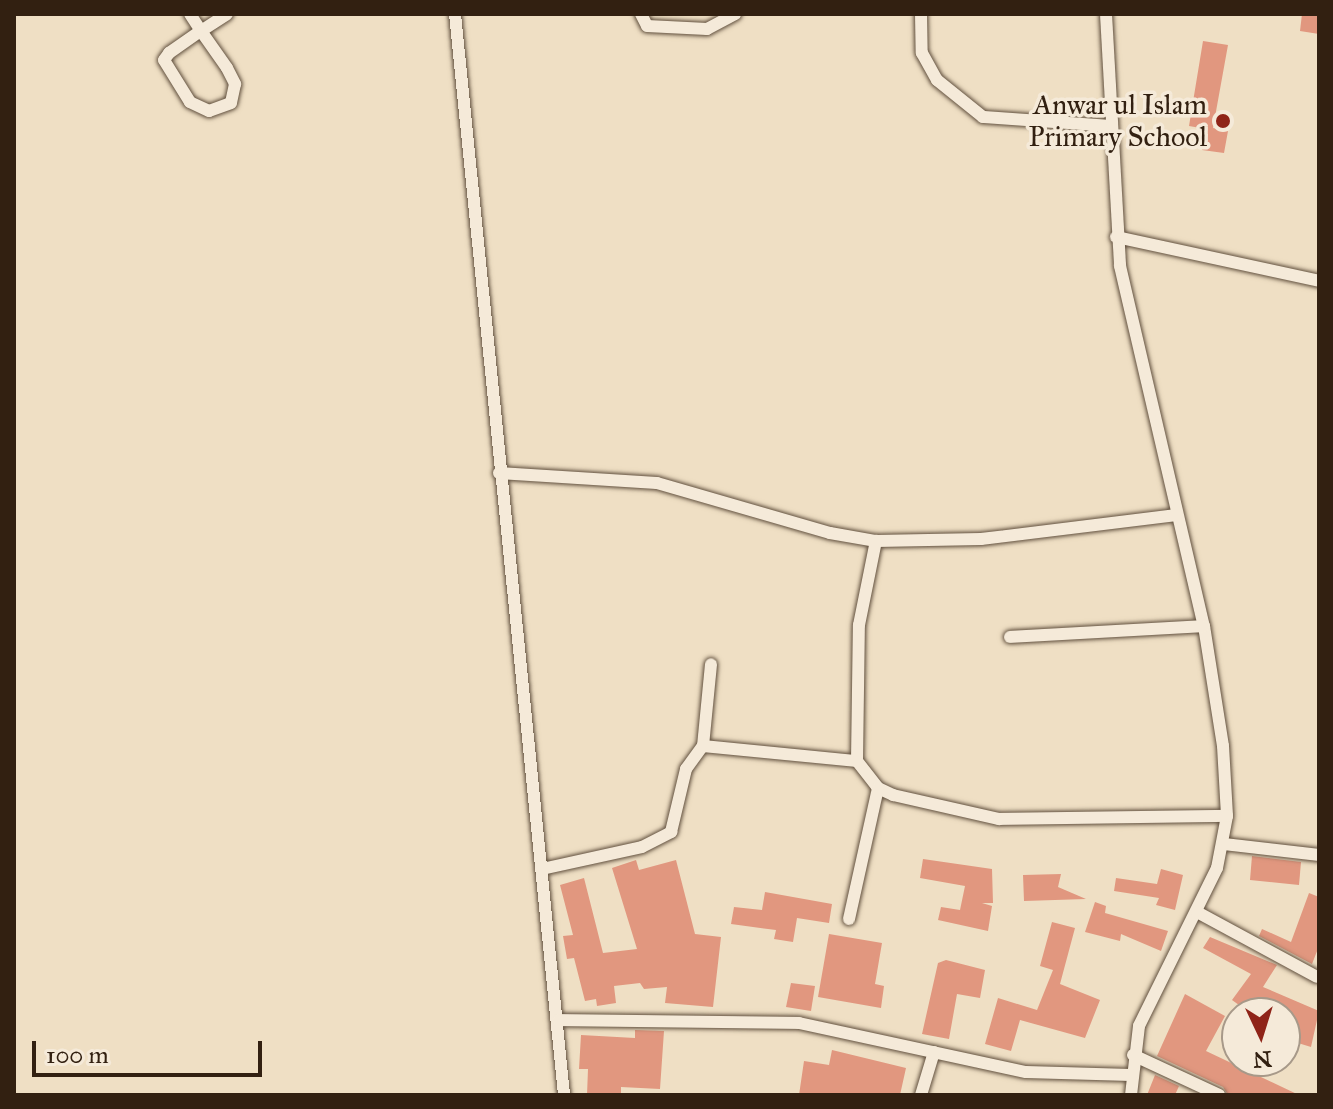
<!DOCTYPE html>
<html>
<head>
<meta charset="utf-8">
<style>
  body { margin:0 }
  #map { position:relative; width:1333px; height:1109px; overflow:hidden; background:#efdfc4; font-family:"IM FELL Great Primer",serif }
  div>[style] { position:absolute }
  .building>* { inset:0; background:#e1977f }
  .roads { filter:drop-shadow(0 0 2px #61503e) drop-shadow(0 0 2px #61503e) }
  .minor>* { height:12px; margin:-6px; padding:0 6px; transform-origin:6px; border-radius:6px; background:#f5ead9 }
  .dots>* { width:22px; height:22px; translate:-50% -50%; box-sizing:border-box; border:4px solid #f5ead9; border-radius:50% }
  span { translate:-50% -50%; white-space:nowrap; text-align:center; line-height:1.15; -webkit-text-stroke:7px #f5ead9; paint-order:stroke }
  .poi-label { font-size:28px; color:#322011 }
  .right { translate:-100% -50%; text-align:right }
  .frame { position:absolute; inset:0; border:16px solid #322011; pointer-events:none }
  .north { position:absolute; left:1221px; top:997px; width:80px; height:80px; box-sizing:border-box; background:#f5ead9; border:2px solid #a79989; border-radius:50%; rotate:176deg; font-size:22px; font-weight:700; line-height:32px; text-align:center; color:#322011 }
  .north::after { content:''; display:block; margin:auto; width:28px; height:36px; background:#8f2418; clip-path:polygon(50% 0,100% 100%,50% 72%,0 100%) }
  .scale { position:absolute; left:32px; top:1041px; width:230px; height:36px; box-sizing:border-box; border:4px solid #322011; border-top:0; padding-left:10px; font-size:24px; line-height:28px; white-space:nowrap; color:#322011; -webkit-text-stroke:6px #f5ead9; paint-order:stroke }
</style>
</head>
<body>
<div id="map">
  <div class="building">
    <div style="clip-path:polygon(1302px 14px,1319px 14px,1319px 34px,1300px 31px)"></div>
    <div style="clip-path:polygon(1203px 41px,1228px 45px,1213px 128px,1228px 131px,1224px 153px,1202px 150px,1206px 129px,1189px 126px)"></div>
    <div style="clip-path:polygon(1252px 856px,1301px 862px,1299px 885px,1250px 880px)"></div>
    <div style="clip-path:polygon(923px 859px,992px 869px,993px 903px,982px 903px,992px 906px,988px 931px,938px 920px,941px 907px,960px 910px,965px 886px,920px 878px)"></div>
    <div style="clip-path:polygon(636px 860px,639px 870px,676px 860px,695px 934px,721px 937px,713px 1007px,665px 1003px,667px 987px,644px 989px,640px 983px,614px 986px,616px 1003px,597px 1006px,596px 999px,585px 1001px,574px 958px,567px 959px,563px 936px,573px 935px,560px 885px,584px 878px,603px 953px,637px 949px,612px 868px)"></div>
    <div style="clip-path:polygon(1161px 869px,1183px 875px,1175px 910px,1156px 905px,1159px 898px,1114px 891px,1116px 878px,1157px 884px)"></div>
    <div style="clip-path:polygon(1061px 874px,1058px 887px,1086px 899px,1024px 901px,1023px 875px)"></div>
    <div style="clip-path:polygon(765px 892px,832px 904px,829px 923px,797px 918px,793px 942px,774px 939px,776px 930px,731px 924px,734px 907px,762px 910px)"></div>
    <div style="clip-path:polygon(1309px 893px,1319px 897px,1319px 946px,1312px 964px,1259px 936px,1262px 929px,1291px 942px)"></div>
    <div style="clip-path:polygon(1095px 902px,1106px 906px,1105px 913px,1168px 931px,1161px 951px,1121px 934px,1120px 941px,1085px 932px)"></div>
    <div style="clip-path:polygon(1052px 922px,1075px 928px,1060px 984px,1100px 1000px,1085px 1038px,1020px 1020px,1011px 1051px,985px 1044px,998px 998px,1037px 1010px,1053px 970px,1040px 966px)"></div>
    <div style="clip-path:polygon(829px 934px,882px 943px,875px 984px,884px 986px,881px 1008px,818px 997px)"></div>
    <div style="clip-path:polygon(1210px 937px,1277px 965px,1263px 987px,1319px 1011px,1311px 1047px,1285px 1039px,1291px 1013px,1250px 1013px,1232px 1000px,1251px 974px,1203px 948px)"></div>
    <div style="clip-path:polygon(946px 960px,985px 970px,980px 998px,957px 994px,949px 1039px,922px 1034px,938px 963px)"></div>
    <div style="clip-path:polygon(791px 983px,815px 986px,811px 1011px,786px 1007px)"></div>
    <div style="clip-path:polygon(1185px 994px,1225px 1016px,1206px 1051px,1299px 1095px,1228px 1095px,1223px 1087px,1157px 1056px)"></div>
    <div style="clip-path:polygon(635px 1030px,664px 1031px,660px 1089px,621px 1087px,621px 1095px,587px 1095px,588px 1069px,579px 1069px,581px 1035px,635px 1038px)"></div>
    <div style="clip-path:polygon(832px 1050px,906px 1068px,900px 1095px,799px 1095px,804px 1061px,829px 1065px)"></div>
    <div style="clip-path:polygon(1155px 1075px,1179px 1086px,1175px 1095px,1147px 1095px)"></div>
  </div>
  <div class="roads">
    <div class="minor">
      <div style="left:190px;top:14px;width:20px;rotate:57deg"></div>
      <div style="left:201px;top:31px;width:45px;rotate:54.9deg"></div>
      <div style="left:227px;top:68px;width:18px;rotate:63deg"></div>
      <div style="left:235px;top:84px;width:19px;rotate:102deg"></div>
      <div style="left:231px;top:103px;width:23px;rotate:160deg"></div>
      <div style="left:209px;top:111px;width:21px;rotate:-155deg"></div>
      <div style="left:190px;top:102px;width:49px;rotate:-121.8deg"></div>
      <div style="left:164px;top:60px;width:9px;rotate:-54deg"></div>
      <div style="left:169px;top:53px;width:39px;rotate:-35deg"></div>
      <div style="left:201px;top:31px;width:31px;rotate:-33deg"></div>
      <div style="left:455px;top:14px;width:1086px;rotate:84.24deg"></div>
      <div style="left:641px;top:14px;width:13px;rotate:63deg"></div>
      <div style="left:647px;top:26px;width:60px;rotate:2.9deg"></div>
      <div style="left:707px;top:29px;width:32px;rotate:-28deg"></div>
      <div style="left:921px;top:14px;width:39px;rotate:89deg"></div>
      <div style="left:922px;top:53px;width:31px;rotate:61deg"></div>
      <div style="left:937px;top:80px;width:59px;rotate:38.8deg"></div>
      <div style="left:983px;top:117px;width:129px;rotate:4deg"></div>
      <div style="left:1106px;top:14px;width:252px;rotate:86.8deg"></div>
      <div style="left:1120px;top:266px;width:370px;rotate:76.9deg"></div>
      <div style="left:1204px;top:626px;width:121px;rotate:81deg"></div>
      <div style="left:1223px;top:746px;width:70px;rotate:86.7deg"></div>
      <div style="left:1227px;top:816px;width:53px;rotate:100.9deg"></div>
      <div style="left:1217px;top:868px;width:176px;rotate:116.3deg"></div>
      <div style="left:1139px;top:1026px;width:69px;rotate:96.6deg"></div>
      <div style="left:1116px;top:237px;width:208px;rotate:12.2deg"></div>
      <div style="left:499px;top:473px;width:158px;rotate:3.6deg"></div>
      <div style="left:657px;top:483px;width:180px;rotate:16.1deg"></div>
      <div style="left:830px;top:533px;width:47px;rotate:9.9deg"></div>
      <div style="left:876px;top:541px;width:105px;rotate:-1.1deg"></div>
      <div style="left:981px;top:539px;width:197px;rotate:-7deg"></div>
      <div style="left:1010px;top:637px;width:194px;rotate:-3.2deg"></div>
      <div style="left:703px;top:746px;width:82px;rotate:-84.4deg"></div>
      <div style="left:857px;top:761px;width:136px;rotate:-89.2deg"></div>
      <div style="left:859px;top:625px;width:86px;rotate:-78.6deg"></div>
      <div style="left:1224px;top:844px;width:96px;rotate:6.6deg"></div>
      <div style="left:542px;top:869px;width:102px;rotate:-12.4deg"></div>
      <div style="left:642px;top:847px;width:33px;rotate:-27deg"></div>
      <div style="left:671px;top:832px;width:65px;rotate:-76.6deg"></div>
      <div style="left:686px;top:769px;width:29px;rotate:-54deg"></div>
      <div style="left:703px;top:746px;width:155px;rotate:5.6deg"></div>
      <div style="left:857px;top:761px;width:34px;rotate:52deg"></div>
      <div style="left:878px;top:788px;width:17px;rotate:25deg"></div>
      <div style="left:893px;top:795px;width:109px;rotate:12.8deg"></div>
      <div style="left:999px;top:819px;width:228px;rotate:-0.8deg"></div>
      <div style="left:1197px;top:912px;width:136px;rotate:28.4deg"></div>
      <div style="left:849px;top:919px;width:134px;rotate:-77.5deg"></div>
      <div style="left:559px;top:1020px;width:240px;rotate:0.7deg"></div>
      <div style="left:799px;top:1023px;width:232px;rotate:12.2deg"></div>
      <div style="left:1026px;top:1072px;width:105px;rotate:1.6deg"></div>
      <div style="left:1133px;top:1055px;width:95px;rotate:24.9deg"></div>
      <div style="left:921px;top:1095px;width:45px;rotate:-73.2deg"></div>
    </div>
  </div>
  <div class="dots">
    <div style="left:1223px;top:121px;background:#8f2418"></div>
  </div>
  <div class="poi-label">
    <span class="right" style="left:1207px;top:121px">Anwar ul Islam<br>Primary School</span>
  </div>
  <div class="frame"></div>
  <div class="north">N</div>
  <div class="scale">100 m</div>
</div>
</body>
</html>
